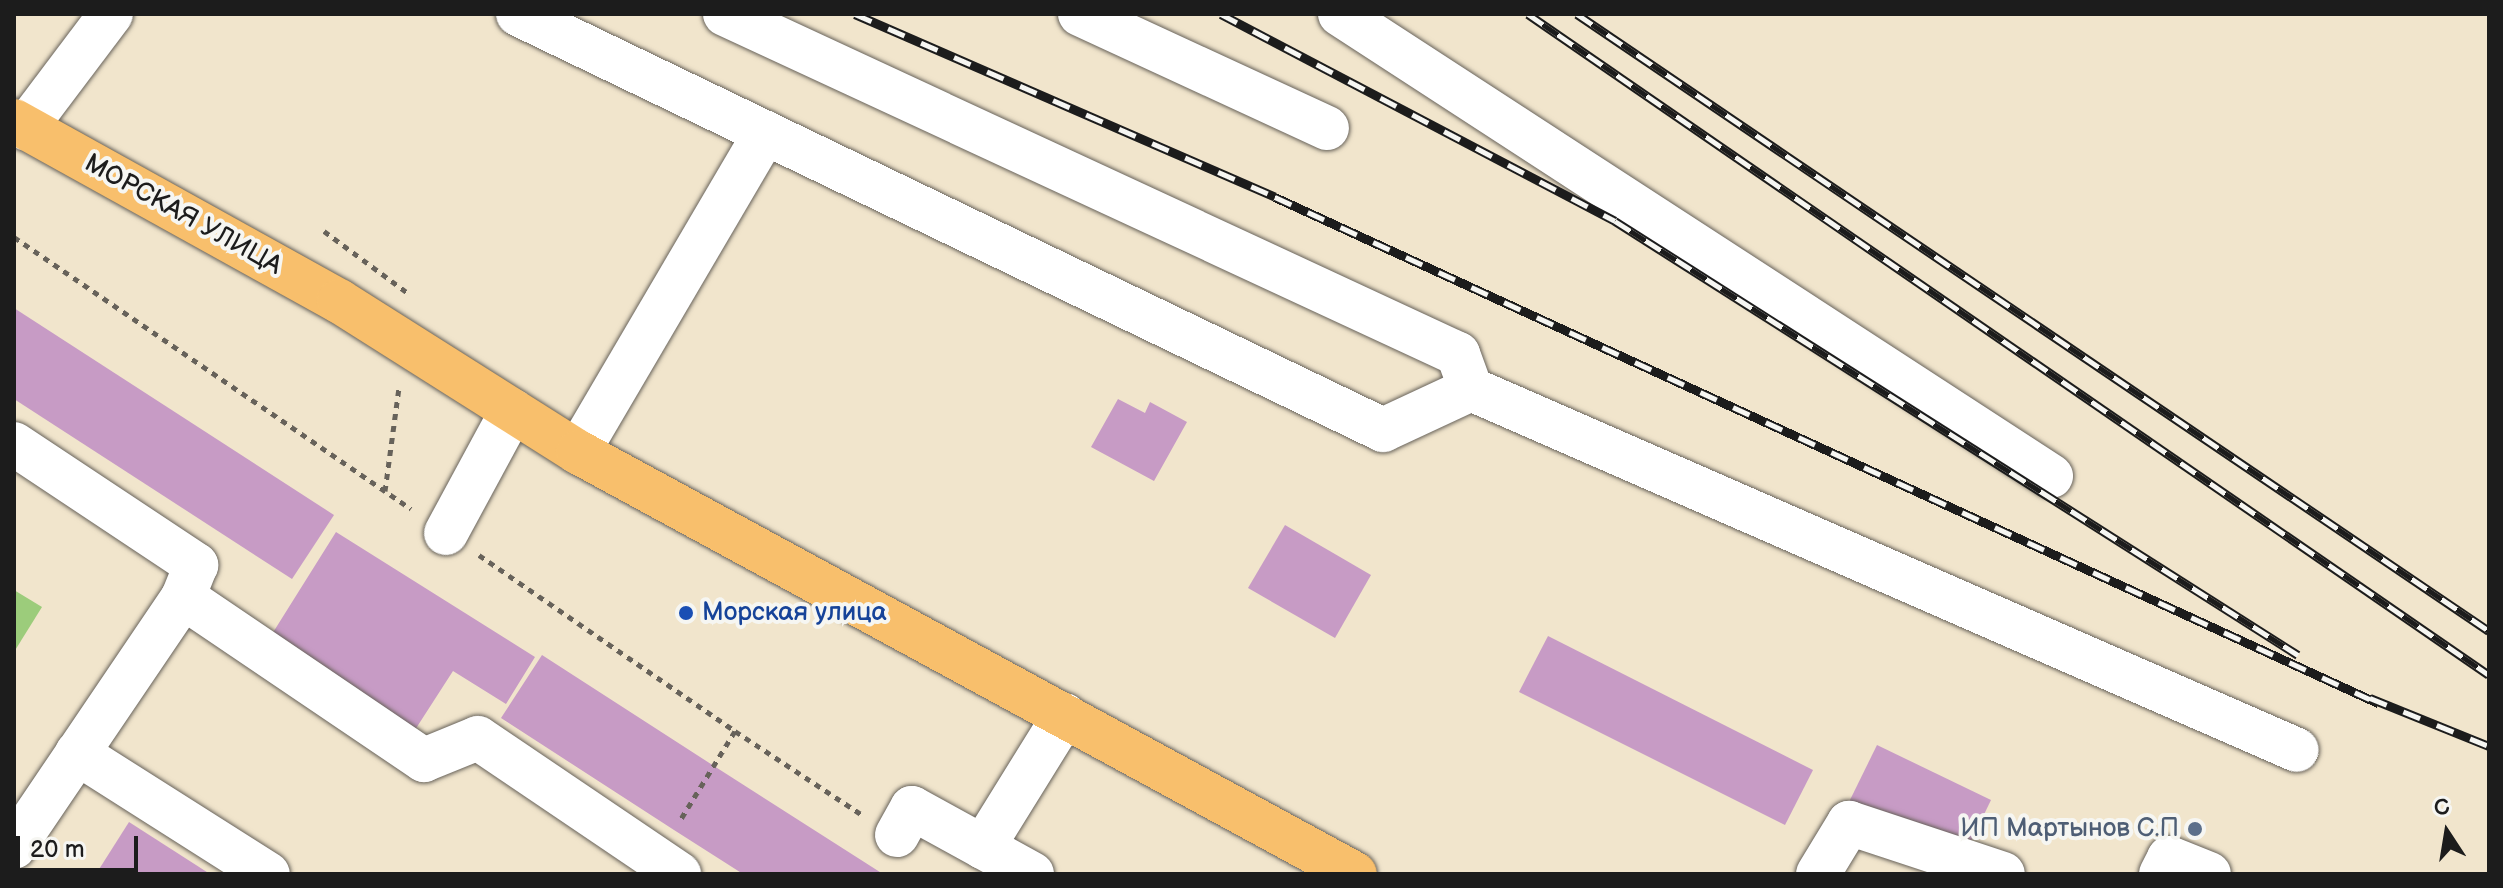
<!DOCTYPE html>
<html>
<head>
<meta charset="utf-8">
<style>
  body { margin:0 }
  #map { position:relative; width:2503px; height:888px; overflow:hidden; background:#f1e5cc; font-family:"Balsamiq Sans",sans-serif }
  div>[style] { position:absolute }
  .green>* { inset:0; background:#9ccc7b }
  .building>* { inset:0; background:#c79bc5 }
  .path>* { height:5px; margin-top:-2.5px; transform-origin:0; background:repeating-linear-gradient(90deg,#67625a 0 6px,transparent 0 12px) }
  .roads { filter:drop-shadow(0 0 2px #67625a) drop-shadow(0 0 2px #67625a) }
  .minor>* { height:44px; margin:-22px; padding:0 22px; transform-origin:22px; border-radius:22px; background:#fff }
  .major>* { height:44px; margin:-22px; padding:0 22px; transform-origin:22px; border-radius:22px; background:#f8bf6c }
  .rail>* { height:9px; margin-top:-4.5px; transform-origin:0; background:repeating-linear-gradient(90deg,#f6f6f2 0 18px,#1c1c1c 0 36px); box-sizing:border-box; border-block:2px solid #1c1c1c }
  .dots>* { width:22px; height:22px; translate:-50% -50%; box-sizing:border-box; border:4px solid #f6f6f2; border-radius:50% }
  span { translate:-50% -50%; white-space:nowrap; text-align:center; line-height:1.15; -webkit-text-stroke:8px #f6f6f2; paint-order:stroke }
  .street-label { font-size:26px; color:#1c1c1c }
  .transit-label { font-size:26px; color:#164399 }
  .left { translate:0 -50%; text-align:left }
  .service-label { font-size:26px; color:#4e5e75 }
  .right { translate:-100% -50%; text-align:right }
  .frame { position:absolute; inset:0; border:16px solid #1c1c1c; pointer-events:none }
  .north { position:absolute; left:2407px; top:792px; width:80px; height:80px; -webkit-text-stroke:6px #f6f6f2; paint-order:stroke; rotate:348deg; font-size:22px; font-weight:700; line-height:32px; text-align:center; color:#1c1c1c }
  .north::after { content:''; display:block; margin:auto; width:28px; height:36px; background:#1c1c1c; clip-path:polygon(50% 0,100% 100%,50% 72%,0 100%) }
  .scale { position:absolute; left:16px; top:836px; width:122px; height:36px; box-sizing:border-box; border:4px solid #1c1c1c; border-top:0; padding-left:10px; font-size:24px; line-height:28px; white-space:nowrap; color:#1c1c1c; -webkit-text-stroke:6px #f6f6f2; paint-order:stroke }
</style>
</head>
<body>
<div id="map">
  <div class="green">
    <div style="clip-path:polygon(14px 590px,42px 607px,14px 652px)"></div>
  </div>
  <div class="building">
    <div style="clip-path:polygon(14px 308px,334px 515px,292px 579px,14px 399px)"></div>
    <div style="clip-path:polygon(1118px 399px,1145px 413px,1150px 402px,1187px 422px,1154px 481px,1091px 447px)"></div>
    <div style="clip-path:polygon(1285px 525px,1371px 575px,1335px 638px,1248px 588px)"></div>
    <div style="clip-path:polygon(336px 532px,535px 657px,506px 704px,453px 671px,413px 733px,267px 642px)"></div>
    <div style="clip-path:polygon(1548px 636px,1813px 770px,1785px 825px,1519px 692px)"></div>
    <div style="clip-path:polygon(542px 655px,714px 766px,883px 874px,743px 874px,674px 830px,501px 718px)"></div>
    <div style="clip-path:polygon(1877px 745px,1991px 800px,1963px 858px,1849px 802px)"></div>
    <div style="clip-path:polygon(129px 822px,210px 874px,96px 874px)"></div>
  </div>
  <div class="path">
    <div style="left:324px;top:231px;width:106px;rotate:36.5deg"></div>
    <div style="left:14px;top:237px;width:481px;rotate:34.4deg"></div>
    <div style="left:385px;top:491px;width:105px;rotate:-82.3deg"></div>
    <div style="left:479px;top:555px;width:311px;rotate:34.5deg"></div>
    <div style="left:735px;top:731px;width:107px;rotate:121.6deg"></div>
    <div style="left:735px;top:731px;width:151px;rotate:33.4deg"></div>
  </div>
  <div class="roads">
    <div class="minor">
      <div style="left:518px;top:14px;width:960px;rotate:25.68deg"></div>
      <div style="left:1383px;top:430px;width:97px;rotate:-25deg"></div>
      <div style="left:1471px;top:389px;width:901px;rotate:23.61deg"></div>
      <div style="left:725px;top:14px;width:808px;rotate:24.88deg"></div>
      <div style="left:1458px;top:354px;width:37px;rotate:70deg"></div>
      <div style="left:1080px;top:14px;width:272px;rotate:24.8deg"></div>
      <div style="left:1340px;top:14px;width:848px;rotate:33.02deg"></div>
      <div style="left:25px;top:128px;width:143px;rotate:-53deg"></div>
      <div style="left:14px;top:444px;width:219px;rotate:33.6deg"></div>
      <div style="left:196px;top:565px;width:35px;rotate:112deg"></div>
      <div style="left:183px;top:597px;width:291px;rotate:34.1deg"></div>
      <div style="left:424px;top:760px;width:58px;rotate:-22.2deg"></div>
      <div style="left:478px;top:738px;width:243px;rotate:34.1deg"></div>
      <div style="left:578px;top:452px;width:370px;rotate:-59.6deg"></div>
      <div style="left:446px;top:533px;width:139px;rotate:-61.6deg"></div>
      <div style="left:77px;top:753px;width:226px;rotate:32.4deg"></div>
      <div style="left:897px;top:835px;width:31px;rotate:-61deg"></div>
      <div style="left:912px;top:808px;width:81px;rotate:28.8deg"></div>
      <div style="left:983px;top:847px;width:155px;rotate:-58.2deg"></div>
      <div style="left:14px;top:847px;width:302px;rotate:-55.9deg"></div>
      <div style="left:983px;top:847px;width:56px;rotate:28.9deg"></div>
      <div style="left:1818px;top:874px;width:60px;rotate:-58.7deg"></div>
      <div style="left:1849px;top:823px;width:162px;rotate:18.3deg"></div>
      <div style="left:2161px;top:874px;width:18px;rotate:-63deg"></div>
      <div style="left:2169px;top:858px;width:43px;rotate:21.8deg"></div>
    </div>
    <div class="major">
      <div style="left:14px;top:121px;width:372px;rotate:29deg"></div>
      <div style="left:339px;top:301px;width:283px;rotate:32.3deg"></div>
      <div style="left:578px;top:452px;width:884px;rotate:28.51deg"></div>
    </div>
  </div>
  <div class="rail">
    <div style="left:855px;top:14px;width:458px;rotate:23.5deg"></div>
    <div style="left:1275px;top:197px;width:1214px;rotate:24.64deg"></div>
    <div style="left:1221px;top:14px;width:445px;rotate:27.7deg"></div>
    <div style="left:1615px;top:221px;width:809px;rotate:32.43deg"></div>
    <div style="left:1528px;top:14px;width:1166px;rotate:34.52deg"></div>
    <div style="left:1577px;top:14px;width:1101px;rotate:34.08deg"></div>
    <div style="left:2370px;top:698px;width:128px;rotate:22deg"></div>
  </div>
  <div class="dots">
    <div style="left:686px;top:613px;background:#1a4fb4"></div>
    <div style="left:2195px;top:829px;background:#5c6f8a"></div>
  </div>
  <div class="street-label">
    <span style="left:183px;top:215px;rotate:29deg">МОРСКАЯ УЛИЦА</span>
  </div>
  <div class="transit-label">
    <span class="left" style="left:702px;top:613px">Морская улица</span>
  </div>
  <div class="service-label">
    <span class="right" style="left:2179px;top:829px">ИП Мартынов С.П</span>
  </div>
  <div class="frame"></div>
  <div class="north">С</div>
  <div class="scale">20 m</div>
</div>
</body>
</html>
